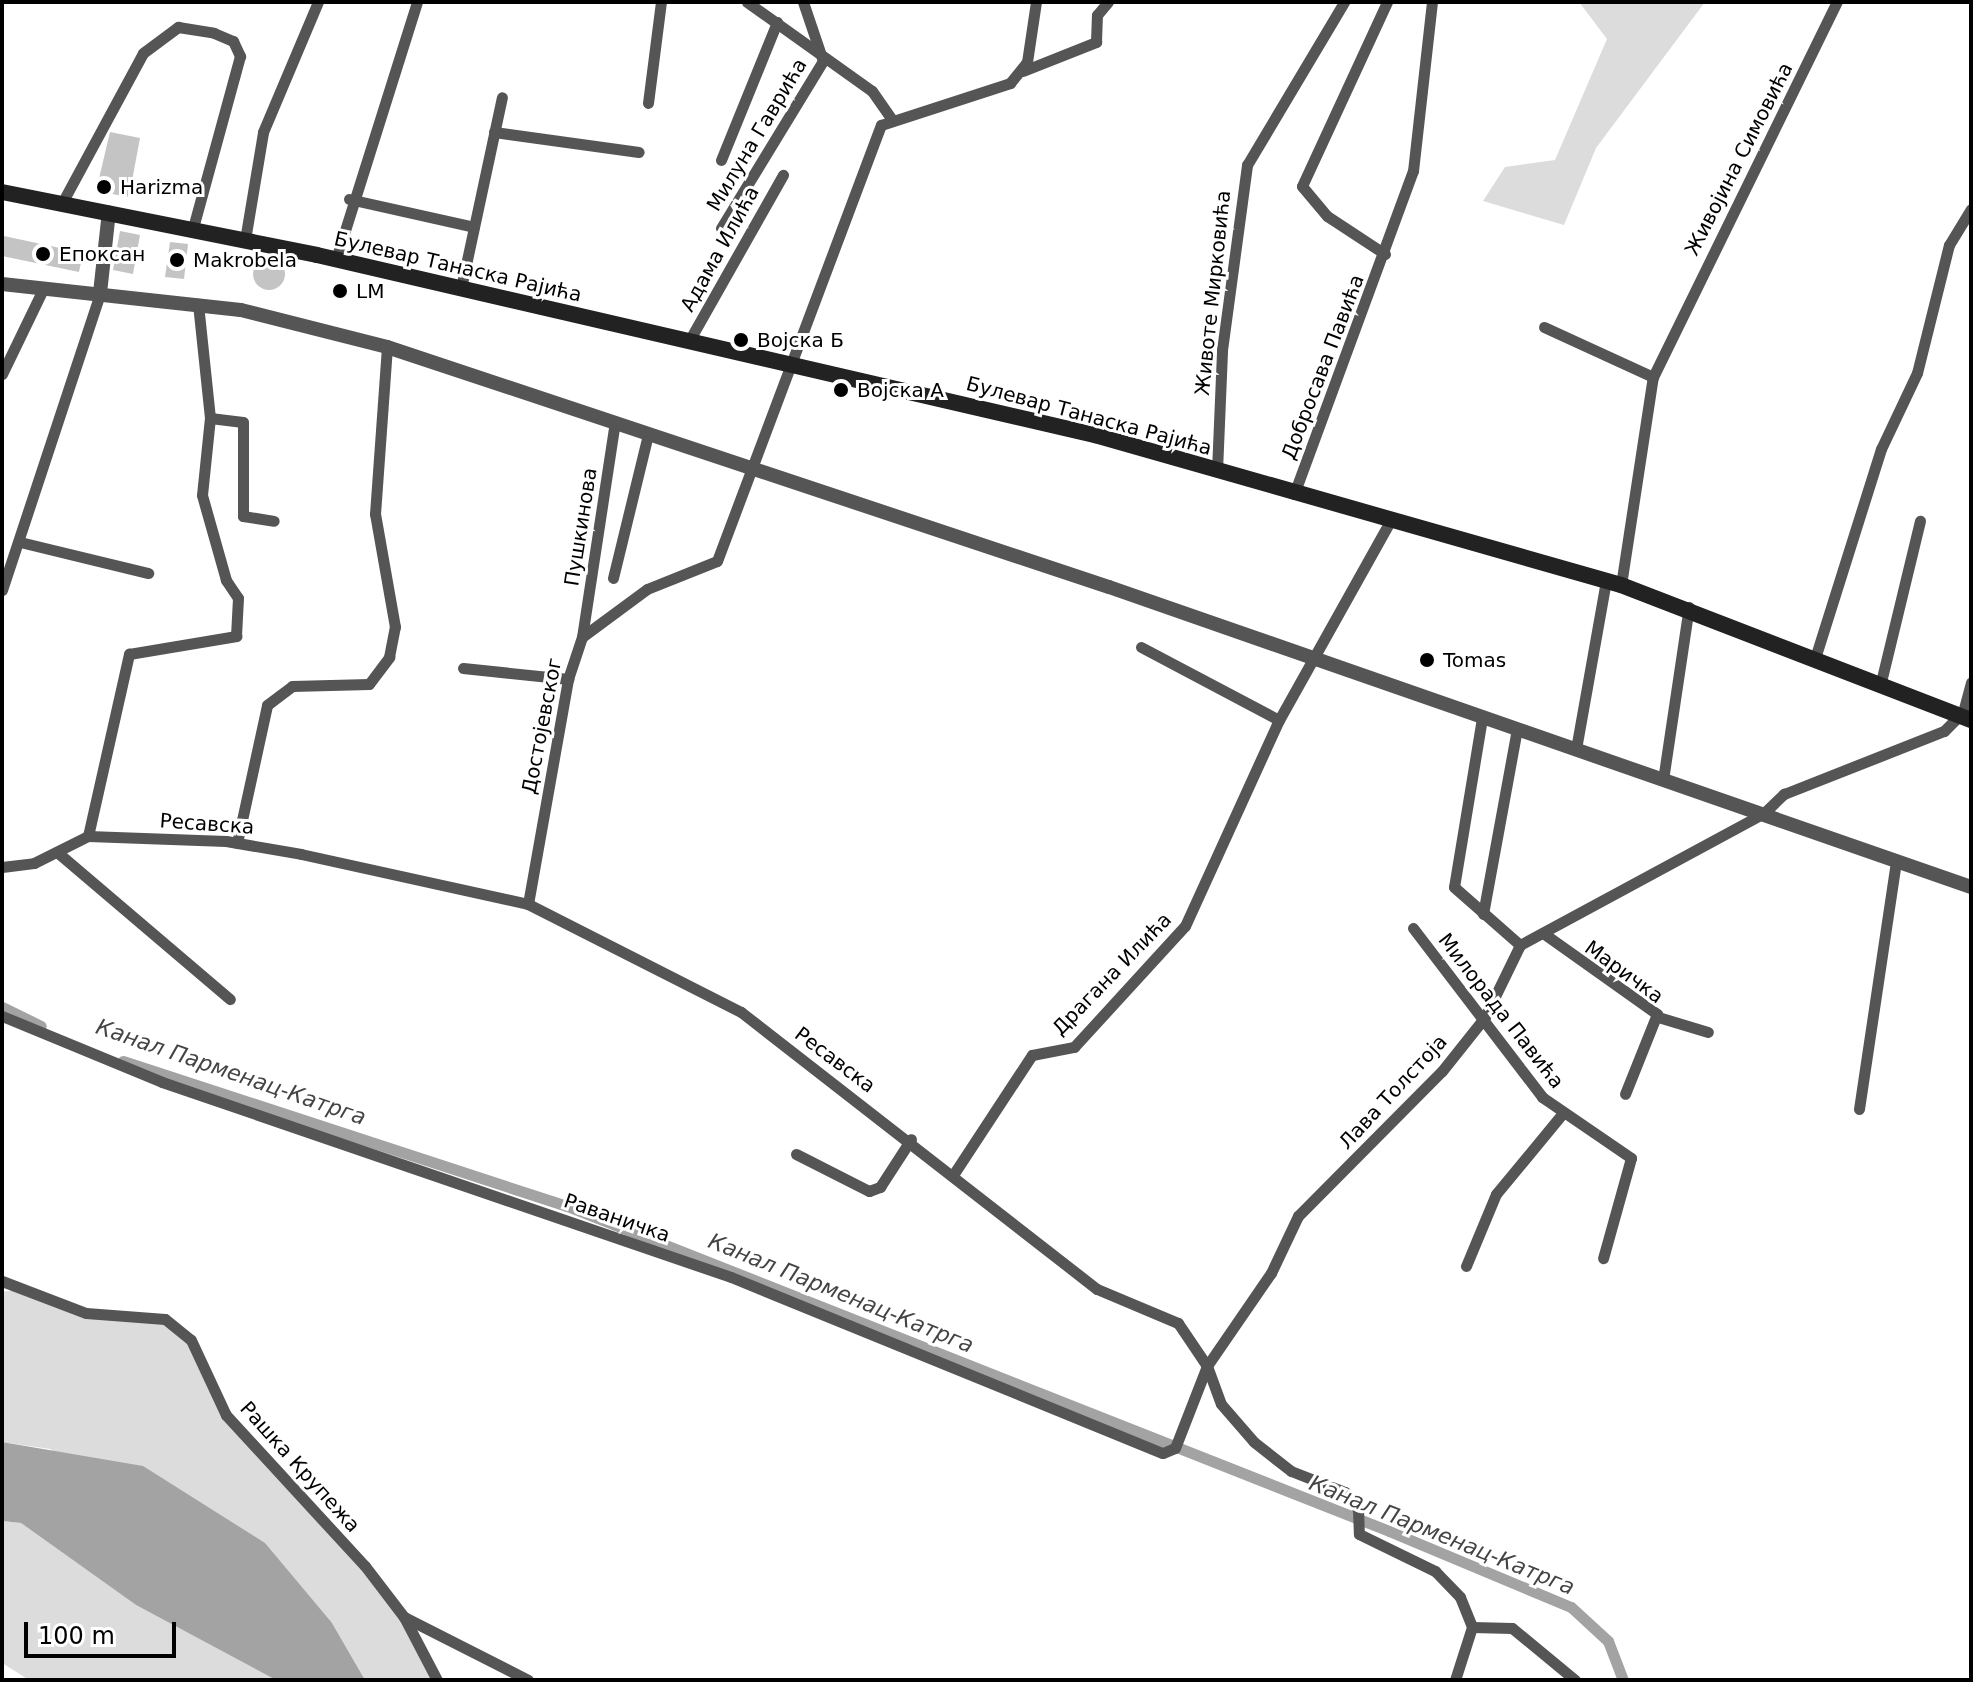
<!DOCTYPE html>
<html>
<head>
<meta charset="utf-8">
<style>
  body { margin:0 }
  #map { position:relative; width:1973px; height:1682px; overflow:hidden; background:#fff; font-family:"DejaVu Sans",sans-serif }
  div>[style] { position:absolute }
  .green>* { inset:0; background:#dcdcdc }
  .water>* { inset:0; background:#a3a3a3 }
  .canal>* { height:11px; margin:-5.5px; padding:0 5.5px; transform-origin:5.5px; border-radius:5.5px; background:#a3a3a3 }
  .building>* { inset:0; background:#c4c4c4 }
  .round { border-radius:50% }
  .minor>* { height:11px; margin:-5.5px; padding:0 5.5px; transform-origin:5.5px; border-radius:5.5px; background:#555 }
  .tertiary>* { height:14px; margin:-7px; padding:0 7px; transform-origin:7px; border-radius:7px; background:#555 }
  .secondary>* { height:16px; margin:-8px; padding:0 8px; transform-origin:8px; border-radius:8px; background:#222 }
  .dots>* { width:22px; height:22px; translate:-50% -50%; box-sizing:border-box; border:4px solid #fff; border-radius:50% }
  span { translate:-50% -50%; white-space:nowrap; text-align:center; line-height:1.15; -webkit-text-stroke:6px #fff; paint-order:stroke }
  .street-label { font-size:20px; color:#000 }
  .poi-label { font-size:20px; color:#000 }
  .left { translate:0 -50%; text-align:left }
  .water-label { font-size:22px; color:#444; font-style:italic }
  .frame { position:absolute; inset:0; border:4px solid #000; pointer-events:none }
  .scale { position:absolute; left:24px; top:1622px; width:152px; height:36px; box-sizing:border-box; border:4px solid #000; border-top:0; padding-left:10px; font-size:24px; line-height:28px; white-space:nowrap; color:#000; -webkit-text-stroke:6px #fff; paint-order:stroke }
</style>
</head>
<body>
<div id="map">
  <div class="green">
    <div style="clip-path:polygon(1579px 2px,1705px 2px,1596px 148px,1564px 225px,1483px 201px,1505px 167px,1555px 160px,1607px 39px)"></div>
    <div style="clip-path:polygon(31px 1287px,86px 1313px,165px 1319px,191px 1340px,226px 1415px,404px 1617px,437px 1680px,365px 1680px,332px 1623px,50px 1449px,2px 1442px,2px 1292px)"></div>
    <div style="clip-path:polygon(2px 1521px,21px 1523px,136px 1605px,276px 1680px,29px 1680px,2px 1663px)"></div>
  </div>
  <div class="water">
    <div style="clip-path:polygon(2px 1442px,143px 1466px,265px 1543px,332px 1623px,365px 1680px,276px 1680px,136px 1605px,21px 1523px,2px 1521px)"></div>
  </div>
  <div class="canal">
    <div style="left:2px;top:1007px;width:43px;rotate:26deg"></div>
    <div style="left:123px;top:1061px;width:467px;rotate:18.1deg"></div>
    <div style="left:567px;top:1206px;width:884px;rotate:21.57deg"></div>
    <div style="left:1389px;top:1531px;width:197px;rotate:22.7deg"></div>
    <div style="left:1571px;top:1607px;width:50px;rotate:42.6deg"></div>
    <div style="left:1608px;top:1641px;width:42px;rotate:69deg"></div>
  </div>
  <div class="building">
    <div style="clip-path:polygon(110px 132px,140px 138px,129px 197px,96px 191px)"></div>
    <div style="clip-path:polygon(120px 231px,140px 235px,133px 274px,113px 270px)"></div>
    <div style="clip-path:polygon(4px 236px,83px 253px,79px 272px,2px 256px)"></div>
    <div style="clip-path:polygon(170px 242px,188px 244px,184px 279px,165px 277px)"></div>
    <div class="round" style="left:253px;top:258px;width:32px;height:32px"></div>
  </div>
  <div class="minor">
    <div style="left:747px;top:2px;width:153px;rotate:35.5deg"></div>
    <div style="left:872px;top:91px;width:33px;rotate:55deg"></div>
    <div style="left:1023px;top:71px;width:79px;rotate:-21.7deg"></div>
    <div style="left:1096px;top:42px;width:27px;rotate:-88deg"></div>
    <div style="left:1097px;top:15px;width:17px;rotate:-50deg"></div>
    <div style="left:648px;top:103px;width:102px;rotate:-82.7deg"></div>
    <div style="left:494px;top:132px;width:146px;rotate:7.9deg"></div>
    <div style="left:721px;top:160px;width:149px;rotate:-67.9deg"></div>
    <div style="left:349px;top:199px;width:128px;rotate:12.6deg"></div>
    <div style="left:62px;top:203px;width:170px;rotate:-61.6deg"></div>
    <div style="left:143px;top:53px;width:44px;rotate:-36.6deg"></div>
    <div style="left:178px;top:27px;width:36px;rotate:9deg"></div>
    <div style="left:214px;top:33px;width:21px;rotate:23deg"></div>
    <div style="left:233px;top:41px;width:17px;rotate:65deg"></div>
    <div style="left:240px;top:56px;width:178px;rotate:105.3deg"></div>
    <div style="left:721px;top:228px;width:196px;rotate:-58.6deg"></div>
    <div style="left:823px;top:61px;width:62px;rotate:-108.7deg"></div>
    <div style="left:245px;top:240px;width:109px;rotate:-80.5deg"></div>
    <div style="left:263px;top:132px;width:141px;rotate:-67.1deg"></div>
    <div style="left:1385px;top:254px;width:69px;rotate:-146.8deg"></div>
    <div style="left:1327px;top:216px;width:39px;rotate:-130deg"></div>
    <div style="left:1302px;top:186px;width:203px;rotate:-65.2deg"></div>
    <div style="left:336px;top:259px;width:269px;rotate:-72.5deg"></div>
    <div style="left:461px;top:288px;width:195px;rotate:-77.9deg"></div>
    <div style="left:1544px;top:327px;width:120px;rotate:24.6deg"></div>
    <div style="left:689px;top:341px;width:191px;rotate:-60.5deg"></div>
    <div style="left:2px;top:374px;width:94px;rotate:-64.2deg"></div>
    <div style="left:210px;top:418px;width:33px;rotate:7deg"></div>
    <div style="left:243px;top:422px;width:94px;rotate:90deg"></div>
    <div style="left:243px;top:516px;width:31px;rotate:9deg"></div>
    <div style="left:1217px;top:471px;width:121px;rotate:-87.6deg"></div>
    <div style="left:1222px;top:350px;width:187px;rotate:-82.3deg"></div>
    <div style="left:1247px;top:165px;width:190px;rotate:-59.2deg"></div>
    <div style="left:1294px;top:494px;width:344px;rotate:-69.8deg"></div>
    <div style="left:1413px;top:171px;width:170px;rotate:-83.6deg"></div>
    <div style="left:20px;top:542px;width:132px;rotate:13.6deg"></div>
    <div style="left:613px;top:578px;width:148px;rotate:-76.3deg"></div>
    <div style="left:1621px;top:585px;width:210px;rotate:-81.3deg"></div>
    <div style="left:1653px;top:377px;width:418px;rotate:-63.9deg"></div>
    <div style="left:2px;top:590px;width:313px;rotate:-71.7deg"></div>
    <div style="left:582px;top:637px;width:218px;rotate:-81.3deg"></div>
    <div style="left:1141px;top:647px;width:156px;rotate:27.9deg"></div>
    <div style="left:1816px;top:655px;width:216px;rotate:-72.5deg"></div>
    <div style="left:1881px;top:449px;width:84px;rotate:-64.7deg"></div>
    <div style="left:1917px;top:373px;width:132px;rotate:-76deg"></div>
    <div style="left:1949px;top:245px;width:42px;rotate:-58.6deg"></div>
    <div style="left:463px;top:668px;width:106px;rotate:6deg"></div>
    <div style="left:1881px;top:682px;width:166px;rotate:-76.4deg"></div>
    <div style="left:1962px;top:716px;width:35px;rotate:-75deg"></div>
    <div style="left:1482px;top:718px;width:171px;rotate:99.4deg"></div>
    <div style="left:1454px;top:887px;width:88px;rotate:41.3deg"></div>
    <div style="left:1576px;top:749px;width:171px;rotate:-79.9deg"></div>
    <div style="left:1663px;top:780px;width:175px;rotate:-81.5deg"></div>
    <div style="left:88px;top:836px;width:187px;rotate:-77.3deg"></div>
    <div style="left:129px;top:654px;width:109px;rotate:-9.5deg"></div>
    <div style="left:236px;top:636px;width:38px;rotate:-87deg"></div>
    <div style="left:238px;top:598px;width:22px;rotate:-124deg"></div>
    <div style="left:226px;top:580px;width:88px;rotate:-105.8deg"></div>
    <div style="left:202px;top:495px;width:77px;rotate:-84.1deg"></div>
    <div style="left:210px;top:418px;width:115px;rotate:-96deg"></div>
    <div style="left:237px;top:843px;width:141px;rotate:-77.7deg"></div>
    <div style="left:267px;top:705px;width:31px;rotate:-37deg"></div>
    <div style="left:292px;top:686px;width:77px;rotate:-1.5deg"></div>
    <div style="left:369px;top:684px;width:34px;rotate:-53deg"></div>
    <div style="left:389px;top:657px;width:31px;rotate:-79deg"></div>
    <div style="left:395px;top:627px;width:115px;rotate:-100deg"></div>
    <div style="left:375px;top:514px;width:167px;rotate:-85.9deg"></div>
    <div style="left:57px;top:852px;width:227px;rotate:40.4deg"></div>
    <div style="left:2px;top:867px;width:32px;rotate:-7deg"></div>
    <div style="left:34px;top:863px;width:60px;rotate:-26.6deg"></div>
    <div style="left:88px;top:836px;width:138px;rotate:2.1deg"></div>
    <div style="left:226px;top:841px;width:76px;rotate:9.8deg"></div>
    <div style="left:301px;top:854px;width:232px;rotate:12.4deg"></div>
    <div style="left:528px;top:904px;width:239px;rotate:26.9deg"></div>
    <div style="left:741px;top:1012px;width:451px;rotate:37.9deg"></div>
    <div style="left:1097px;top:1289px;width:88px;rotate:22.8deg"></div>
    <div style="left:1178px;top:1323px;width:52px;rotate:56deg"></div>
    <div style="left:1207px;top:1366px;width:40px;rotate:69.8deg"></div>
    <div style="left:1221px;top:1404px;width:50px;rotate:49deg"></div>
    <div style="left:1254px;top:1442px;width:47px;rotate:38.1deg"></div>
    <div style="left:1291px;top:1471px;width:58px;rotate:21.3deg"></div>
    <div style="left:1345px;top:1492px;width:21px;rotate:53deg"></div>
    <div style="left:1358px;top:1509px;width:25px;rotate:88deg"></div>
    <div style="left:1359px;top:1534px;width:85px;rotate:26deg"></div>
    <div style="left:1435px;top:1571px;width:36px;rotate:46deg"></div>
    <div style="left:1460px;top:1597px;width:32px;rotate:68deg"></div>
    <div style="left:528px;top:904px;width:229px;rotate:-79.9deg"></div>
    <div style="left:568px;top:679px;width:44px;rotate:-71.6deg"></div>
    <div style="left:582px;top:637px;width:81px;rotate:-36.4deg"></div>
    <div style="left:647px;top:589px;width:75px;rotate:-21.8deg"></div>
    <div style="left:717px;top:561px;width:466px;rotate:-69.4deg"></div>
    <div style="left:881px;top:125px;width:136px;rotate:-18deg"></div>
    <div style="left:1010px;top:83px;width:27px;rotate:-51deg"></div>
    <div style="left:1027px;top:62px;width:61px;rotate:-81.5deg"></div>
    <div style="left:1483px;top:914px;width:188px;rotate:-79.6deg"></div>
    <div style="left:1413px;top:928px;width:213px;rotate:52.6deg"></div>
    <div style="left:1542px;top:1097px;width:108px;rotate:34.4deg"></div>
    <div style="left:1631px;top:1158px;width:104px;rotate:105.6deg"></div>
    <div style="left:1543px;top:933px;width:140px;rotate:35.4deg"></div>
    <div style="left:1657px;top:1014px;width:86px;rotate:111.8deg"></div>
    <div style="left:2px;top:1016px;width:173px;rotate:22.4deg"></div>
    <div style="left:162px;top:1082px;width:601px;rotate:18.92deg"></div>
    <div style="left:731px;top:1277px;width:466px;rotate:22.2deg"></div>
    <div style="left:1163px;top:1453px;width:13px;rotate:-23deg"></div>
    <div style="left:1175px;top:1448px;width:88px;rotate:-68.7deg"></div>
    <div style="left:1207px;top:1366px;width:113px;rotate:-55.5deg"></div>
    <div style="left:1271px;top:1273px;width:63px;rotate:-64.7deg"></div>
    <div style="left:1298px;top:1216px;width:204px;rotate:-45.2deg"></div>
    <div style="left:1442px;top:1071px;width:69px;rotate:-51.5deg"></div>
    <div style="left:1485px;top:1017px;width:80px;rotate:-64.1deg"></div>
    <div style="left:1520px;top:945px;width:277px;rotate:-28.4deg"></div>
    <div style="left:1764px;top:813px;width:28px;rotate:-44deg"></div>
    <div style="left:1784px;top:794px;width:172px;rotate:-21.5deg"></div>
    <div style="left:1944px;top:731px;width:23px;rotate:-45deg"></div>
    <div style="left:1658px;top:1017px;width:52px;rotate:16.7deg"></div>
    <div style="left:1859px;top:1109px;width:252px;rotate:-81.5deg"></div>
    <div style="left:796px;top:1154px;width:82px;rotate:26.9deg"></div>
    <div style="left:869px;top:1191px;width:12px;rotate:-20deg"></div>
    <div style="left:880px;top:1187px;width:57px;rotate:-57.1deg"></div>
    <div style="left:955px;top:1172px;width:140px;rotate:-56.7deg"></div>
    <div style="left:1032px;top:1055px;width:43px;rotate:-10.8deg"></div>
    <div style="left:1074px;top:1047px;width:164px;rotate:-47.5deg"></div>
    <div style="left:1185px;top:926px;width:226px;rotate:-65.5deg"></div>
    <div style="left:1279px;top:720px;width:228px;rotate:-60.8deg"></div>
    <div style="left:1466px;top:1266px;width:78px;rotate:-67.4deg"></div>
    <div style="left:1496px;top:1194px;width:105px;rotate:-50.4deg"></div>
    <div style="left:2px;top:1281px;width:90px;rotate:20.9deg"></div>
    <div style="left:86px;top:1313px;width:79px;rotate:4.3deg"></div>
    <div style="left:165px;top:1319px;width:33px;rotate:39deg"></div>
    <div style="left:191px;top:1340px;width:83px;rotate:65deg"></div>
    <div style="left:226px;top:1415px;width:205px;rotate:47.4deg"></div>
    <div style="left:365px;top:1566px;width:64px;rotate:52.6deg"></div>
    <div style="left:404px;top:1617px;width:71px;rotate:62.4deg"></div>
    <div style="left:404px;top:1617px;width:139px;rotate:26.9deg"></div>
    <div style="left:1472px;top:1627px;width:40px;rotate:1.4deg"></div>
    <div style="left:1512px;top:1628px;width:82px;rotate:39.5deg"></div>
    <div style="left:1455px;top:1680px;width:56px;rotate:-72.2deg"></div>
  </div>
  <div class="tertiary">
    <div style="left:2px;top:284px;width:240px;rotate:6.2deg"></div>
    <div style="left:241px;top:310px;width:151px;rotate:14.2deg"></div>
    <div style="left:387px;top:347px;width:761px;rotate:18.39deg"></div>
    <div style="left:1109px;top:587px;width:913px;rotate:19.19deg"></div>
    <div style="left:100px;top:293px;width:81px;rotate:-83.7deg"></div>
  </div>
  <div class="secondary">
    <div style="left:2px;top:192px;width:321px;rotate:11.3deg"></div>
    <div style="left:317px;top:255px;width:799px;rotate:13.03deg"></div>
    <div style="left:1095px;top:435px;width:547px;rotate:15.92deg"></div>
    <div style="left:1621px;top:585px;width:375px;rotate:21.1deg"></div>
  </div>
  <div class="dots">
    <div style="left:104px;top:187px;background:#000"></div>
    <div style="left:43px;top:254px;background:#000"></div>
    <div style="left:177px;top:260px;background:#000"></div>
    <div style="left:340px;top:291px;background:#000"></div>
    <div style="left:741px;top:340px;background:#000"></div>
    <div style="left:841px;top:390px;background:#000"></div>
    <div style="left:1427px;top:660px;background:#000"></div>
  </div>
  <div class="street-label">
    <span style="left:757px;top:135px;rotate:-59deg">Милуна Гаврића</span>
    <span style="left:1739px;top:159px;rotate:-63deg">Живојина Симовића</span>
    <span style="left:720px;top:249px;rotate:-61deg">Адама Илића</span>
    <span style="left:458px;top:267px;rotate:13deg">Булевар Танаска Рајића</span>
    <span style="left:1213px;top:293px;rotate:-84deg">Животе Мирковића</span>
    <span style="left:1323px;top:367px;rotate:-69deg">Добросава Павића</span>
    <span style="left:1089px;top:416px;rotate:15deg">Булевар Танаска Рајића</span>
    <span style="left:581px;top:527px;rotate:-81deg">Пушкинова</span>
    <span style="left:542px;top:726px;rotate:-79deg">Достојевског</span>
    <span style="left:207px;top:824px;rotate:4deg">Ресавска</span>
    <span style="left:1624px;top:972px;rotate:36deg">Маричка</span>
    <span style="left:1112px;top:974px;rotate:-46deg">Драгана Илића</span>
    <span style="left:1501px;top:1011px;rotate:52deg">Милорада Павића</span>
    <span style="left:835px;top:1060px;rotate:37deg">Ресавска</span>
    <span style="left:1393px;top:1092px;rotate:-47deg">Лава Толстоја</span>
    <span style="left:617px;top:1218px;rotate:19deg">Раваничка</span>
    <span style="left:300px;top:1467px;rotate:48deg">Рашка Крупежа</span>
  </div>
  <div class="poi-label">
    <span class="left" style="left:120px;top:187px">Harizma</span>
    <span class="left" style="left:59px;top:254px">Епоксан</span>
    <span class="left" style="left:193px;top:260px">Makrobela</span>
    <span class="left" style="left:356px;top:291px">LM</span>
    <span class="left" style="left:757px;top:340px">Војска Б</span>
    <span class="left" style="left:857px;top:390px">Војска А</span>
    <span class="left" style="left:1443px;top:660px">Tomas</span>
  </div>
  <div class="water-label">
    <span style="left:231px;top:1072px;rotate:19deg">Канал Парменац-Катрга</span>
    <span style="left:841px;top:1293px;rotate:22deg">Канал Парменац-Катрга</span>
    <span style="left:1442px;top:1535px;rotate:22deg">Канал Парменац-Катрга</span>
  </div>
  <div class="frame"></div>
  <div class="scale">100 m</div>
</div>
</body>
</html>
